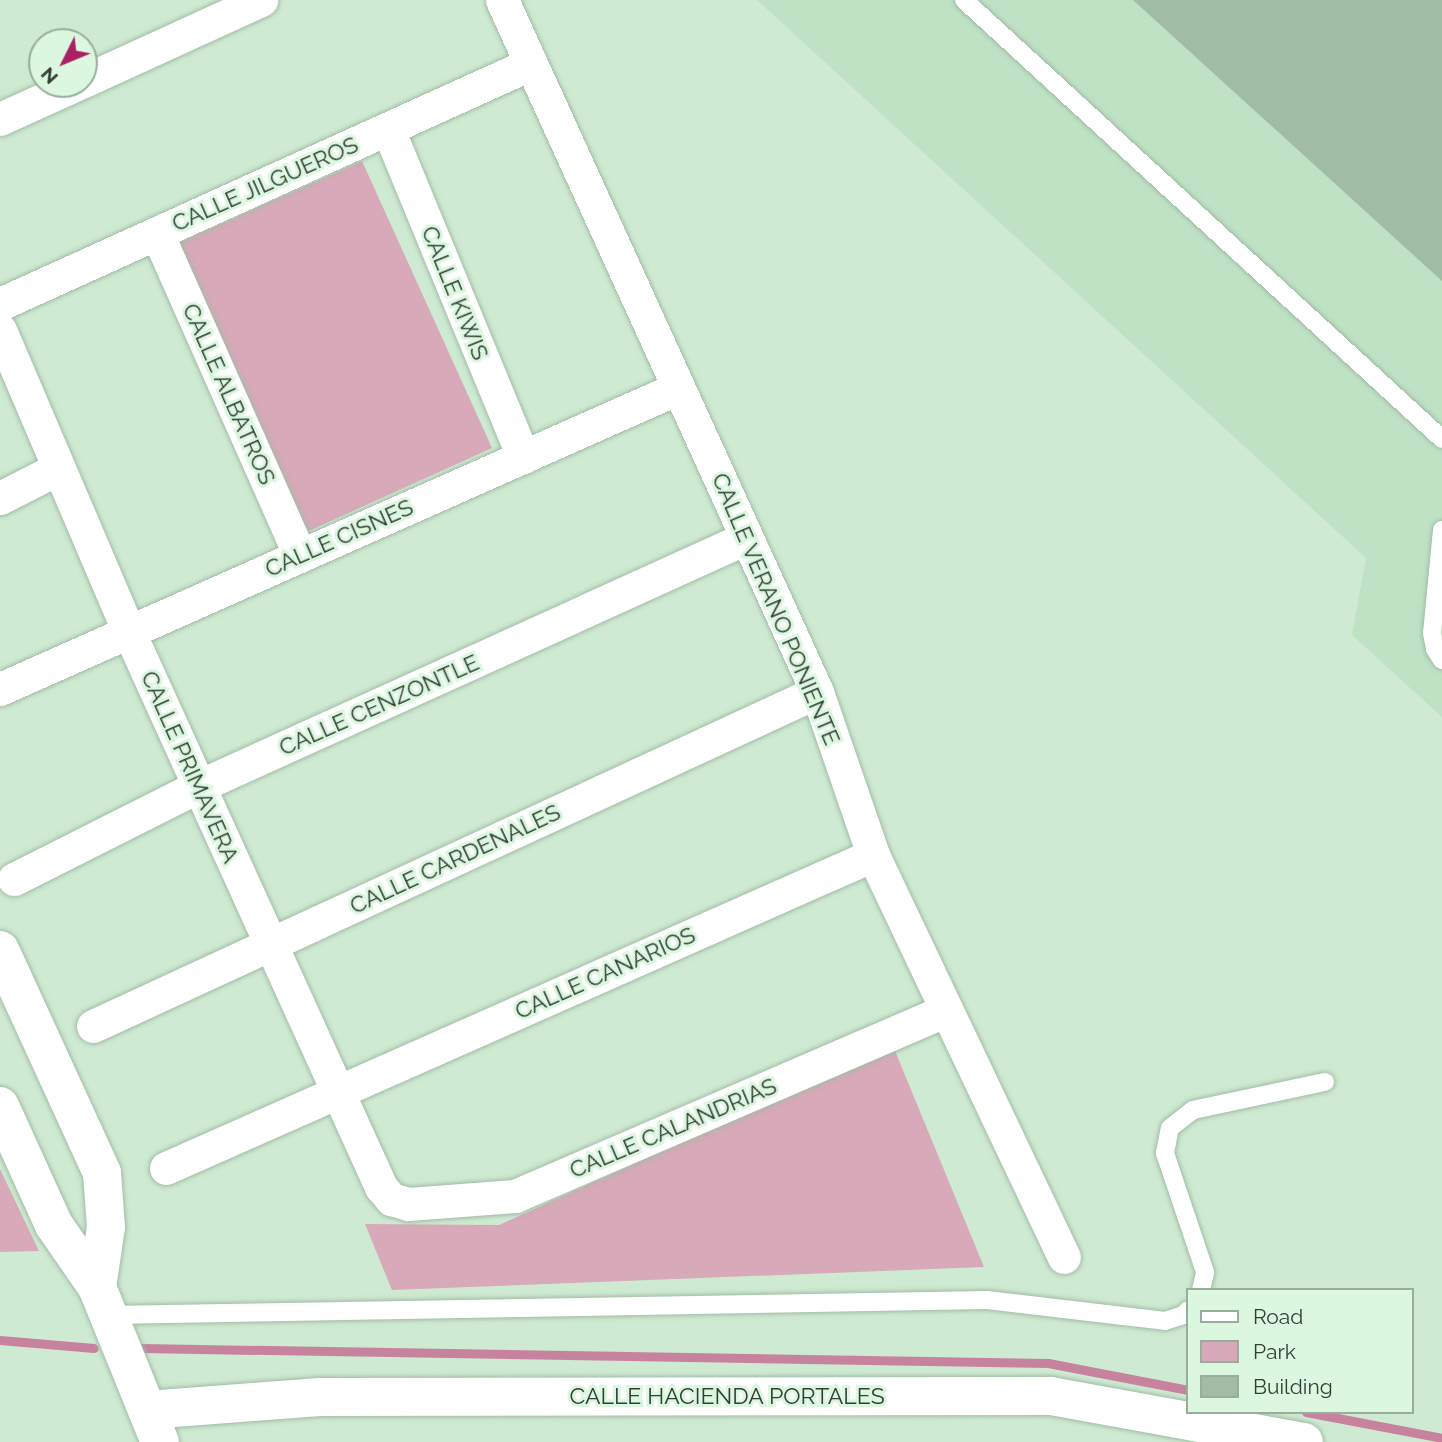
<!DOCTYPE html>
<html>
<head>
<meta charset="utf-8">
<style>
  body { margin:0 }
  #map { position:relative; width:1442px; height:1442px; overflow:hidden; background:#ceead2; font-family:Raleway,sans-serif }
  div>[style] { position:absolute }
  .built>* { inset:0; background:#bfe2c4 }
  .green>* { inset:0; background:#d7a9b9 }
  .stream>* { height:9px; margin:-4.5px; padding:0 4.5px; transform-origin:4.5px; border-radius:4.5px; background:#c7839d }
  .building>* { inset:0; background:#a1bca5 }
  .roads { filter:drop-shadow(0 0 2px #a1bca5) drop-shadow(0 0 2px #a1bca5) }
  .service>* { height:18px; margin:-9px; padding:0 9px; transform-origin:9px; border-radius:9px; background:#fff }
  .minor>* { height:33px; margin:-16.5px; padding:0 16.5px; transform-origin:16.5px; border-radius:16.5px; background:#fff }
  .secondary>* { height:38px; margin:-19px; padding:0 19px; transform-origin:19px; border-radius:19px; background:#fff }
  span { translate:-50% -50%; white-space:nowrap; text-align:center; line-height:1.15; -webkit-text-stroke:6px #dbf7df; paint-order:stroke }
  .street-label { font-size:23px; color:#333e35 }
  .legend { position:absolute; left:1186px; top:1288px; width:228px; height:126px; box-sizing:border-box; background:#dbf7df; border:2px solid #98ad9b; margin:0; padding:9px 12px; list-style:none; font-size:21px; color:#333e35 }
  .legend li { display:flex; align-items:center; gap:14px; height:35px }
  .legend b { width:35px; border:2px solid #98ad9b }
  .north { position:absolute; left:28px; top:28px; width:70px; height:70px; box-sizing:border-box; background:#dbf7df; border:2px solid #98ad9b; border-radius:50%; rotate:227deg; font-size:19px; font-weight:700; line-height:28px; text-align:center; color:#333e35 }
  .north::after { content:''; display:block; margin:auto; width:24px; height:32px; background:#a92065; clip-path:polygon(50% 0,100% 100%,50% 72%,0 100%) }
</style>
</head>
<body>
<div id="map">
  <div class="built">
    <div style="clip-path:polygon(757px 0,1442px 0,1442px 717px,1352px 635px,1366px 558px)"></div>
  </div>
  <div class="green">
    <div style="clip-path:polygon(362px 161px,492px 448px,302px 534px,171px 246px)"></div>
    <div style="clip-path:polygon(893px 1046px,984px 1267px,392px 1290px,365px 1224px,499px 1225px)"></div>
    <div style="clip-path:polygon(0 1169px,39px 1251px,0 1252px)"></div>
  </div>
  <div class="stream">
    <div style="left:0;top:1340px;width:94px;rotate:4.9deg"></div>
    <div style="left:142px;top:1348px;width:906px;rotate:0.95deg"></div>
    <div style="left:1048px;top:1363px;width:143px;rotate:10.9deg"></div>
    <div style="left:1306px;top:1412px;width:138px;rotate:10.8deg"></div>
  </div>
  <div class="building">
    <div style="clip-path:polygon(1133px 0,1442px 0,1442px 281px)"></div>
  </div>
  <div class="roads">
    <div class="service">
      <div style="left:964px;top:0;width:649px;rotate:42.56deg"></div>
      <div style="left:1442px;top:530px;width:103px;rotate:95.5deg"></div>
      <div style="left:1432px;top:633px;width:16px;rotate:79deg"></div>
      <div style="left:1435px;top:649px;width:13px;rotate:58deg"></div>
      <div style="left:1201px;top:1290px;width:18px;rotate:-77deg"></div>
      <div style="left:1205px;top:1272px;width:126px;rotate:-108.6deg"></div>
      <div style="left:1165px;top:1153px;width:25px;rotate:-79deg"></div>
      <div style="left:1170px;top:1128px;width:29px;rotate:-38deg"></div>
      <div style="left:1193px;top:1110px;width:135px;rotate:-12deg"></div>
      <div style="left:108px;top:1315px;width:879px;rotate:-0.98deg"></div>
      <div style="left:987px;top:1300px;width:179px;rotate:6.7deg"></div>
      <div style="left:1165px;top:1321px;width:20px;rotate:-18deg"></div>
      <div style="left:1184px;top:1315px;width:6px;rotate:-51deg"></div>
    </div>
    <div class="minor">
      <div style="left:502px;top:0;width:760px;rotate:65.52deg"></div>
      <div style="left:817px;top:692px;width:172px;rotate:71deg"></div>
      <div style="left:873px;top:855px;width:445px;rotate:64.6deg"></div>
      <div style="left:84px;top:81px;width:195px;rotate:-24.6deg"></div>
      <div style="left:0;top:119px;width:85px;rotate:-24.4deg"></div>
      <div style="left:388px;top:129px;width:355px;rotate:67.6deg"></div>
      <div style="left:157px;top:233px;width:353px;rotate:66.1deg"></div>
      <div style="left:0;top:304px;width:582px;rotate:-24.36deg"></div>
      <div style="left:0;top:330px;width:328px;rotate:66.9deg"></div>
      <div style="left:129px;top:632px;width:610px;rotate:65.58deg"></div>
      <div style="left:381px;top:1187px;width:16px;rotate:50deg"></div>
      <div style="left:391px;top:1199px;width:18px;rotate:16deg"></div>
      <div style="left:408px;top:1204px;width:107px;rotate:-4.3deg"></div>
      <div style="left:515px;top:1196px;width:469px;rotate:-23.3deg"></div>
      <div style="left:0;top:498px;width:66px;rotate:-27deg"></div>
      <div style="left:0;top:689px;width:742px;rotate:-23.94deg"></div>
      <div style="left:14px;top:879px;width:207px;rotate:-26.7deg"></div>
      <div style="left:199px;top:786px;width:601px;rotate:-24.39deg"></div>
      <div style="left:93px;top:1026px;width:797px;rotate:-24.77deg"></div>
      <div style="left:166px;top:1168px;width:773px;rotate:-23.88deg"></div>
    </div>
    <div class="secondary">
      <div style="left:0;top:950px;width:245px;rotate:65.4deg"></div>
      <div style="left:102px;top:1173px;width:54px;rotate:85.8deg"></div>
      <div style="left:106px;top:1227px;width:61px;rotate:98.5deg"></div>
      <div style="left:0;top:1106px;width:131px;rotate:65.6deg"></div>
      <div style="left:54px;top:1225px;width:75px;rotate:55.3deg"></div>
      <div style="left:97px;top:1287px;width:167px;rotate:67.9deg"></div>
      <div style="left:147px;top:1410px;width:173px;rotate:-4.3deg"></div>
      <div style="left:320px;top:1397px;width:731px;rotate:-0.08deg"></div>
      <div style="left:1051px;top:1396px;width:257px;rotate:10.3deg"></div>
    </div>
  </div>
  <div class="street-label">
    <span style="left:265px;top:184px;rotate:-24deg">CALLE JILGUEROS</span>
    <span style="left:455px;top:293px;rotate:68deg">CALLE KIWIS</span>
    <span style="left:229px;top:394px;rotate:66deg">CALLE ALBATROS</span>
    <span style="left:339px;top:538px;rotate:-24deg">CALLE CISNES</span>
    <span style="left:776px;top:609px;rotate:67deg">CALLE VERANO PONIENTE</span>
    <span style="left:379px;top:705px;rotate:-24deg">CALLE CENZONTLE</span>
    <span style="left:190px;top:767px;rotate:66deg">CALLE PRIMAVERA</span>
    <span style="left:455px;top:859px;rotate:-25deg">CALLE CARDENALES</span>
    <span style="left:605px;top:973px;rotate:-24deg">CALLE CANARIOS</span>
    <span style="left:673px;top:1128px;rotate:-23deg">CALLE CALANDRIAS</span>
    <span style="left:727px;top:1396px">CALLE HACIENDA PORTALES</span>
  </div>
  <ul class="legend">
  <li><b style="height:9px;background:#fff"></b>Road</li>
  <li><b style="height:19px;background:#d7a9b9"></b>Park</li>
  <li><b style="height:19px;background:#a1bca5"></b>Building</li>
  </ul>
  <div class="north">N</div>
</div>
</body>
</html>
